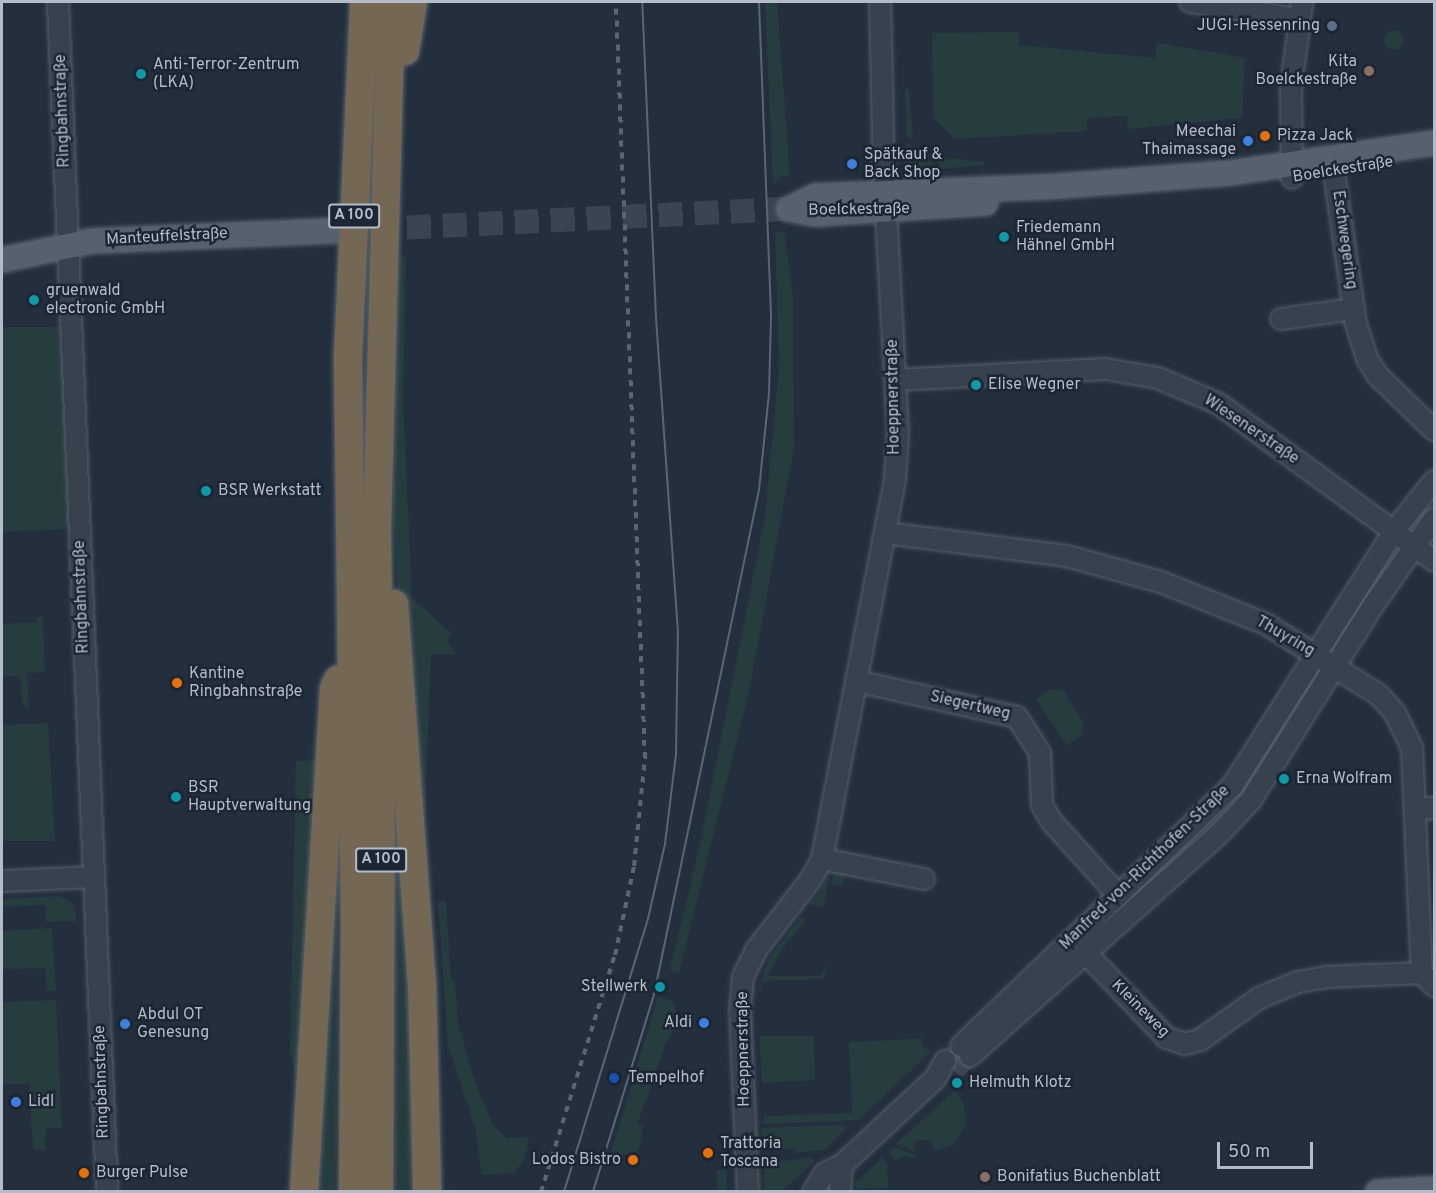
<!DOCTYPE html>
<html>
<head>
<meta charset="utf-8">
<style>
  body { margin:0 }
  #map { position:relative; width:1436px; height:1193px; overflow:hidden; background:#242f3e; font-family:Overpass,sans-serif }
  div>[style] { position:absolute }
  .green>* { inset:0; background:#263c3f }
  .round { border-radius:50% }
  .minor-tunnel>* { height:20px; margin-top:-10px; transform-origin:0; background:repeating-linear-gradient(90deg,#3a4453 0 20px,transparent 0 30px) }
  .major-tunnel>* { height:24px; margin-top:-12px; transform-origin:0; background:repeating-linear-gradient(90deg,#3a4453 0 24px,transparent 0 36px) }
  .roads { filter:drop-shadow(0 0 2px #565f6c) drop-shadow(0 0 2px #565f6c) }
  .minor>* { height:20px; margin:-10px; padding:0 10px; transform-origin:10px; border-radius:10px; background:#38414e }
  .major>* { height:24px; margin:-12px; padding:0 12px; transform-origin:12px; border-radius:12px; background:#56606e }
  .highway>* { height:28px; margin:-14px; padding:0 14px; transform-origin:14px; border-radius:14px; background:#746855 }
  .tram>* { height:1.5px; margin:-0.75px; padding:0 0.75px; transform-origin:0.75px; border-radius:0.75px; background:#5a6575 }
  .rail>* { height:4px; margin-top:-2px; transform-origin:0; background:repeating-linear-gradient(90deg,#5a6575 0 6px,transparent 0 12px) }
  .dots>* { width:16px; height:16px; translate:-50% -50%; box-sizing:border-box; border:3px solid #1d2633; border-radius:50% }
  span { translate:-50% -50%; white-space:nowrap; text-align:center; line-height:1.15; -webkit-text-stroke:5px #1d2633; paint-order:stroke }
  .shield-label span { padding:2px 4px; background:#1d2633; border:2px solid; border-radius:4px; -webkit-text-stroke-width:0 }
  .shield-label { font-size:15px; color:#b4bcc9; font-weight:700 }
  .poi-label { font-size:16px; color:#b4bcc9 }
  .right { translate:-100% -50%; text-align:right }
  .left { translate:0 -50%; text-align:left }
  .street-label { font-size:16px; color:#b4bcc9 }
  .frame { position:absolute; inset:0; border:3px solid #b4bcc9; pointer-events:none }
  .scale { position:absolute; left:1217px; top:1142px; width:96px; height:27px; box-sizing:border-box; border:3px solid #b4bcc9; border-top:0; padding-left:8px; font-size:18px; line-height:21px; white-space:nowrap; color:#b4bcc9; -webkit-text-stroke:4px #1d2633; paint-order:stroke }
</style>
</head>
<body>
<div id="map">
  <div class="green">
    <div style="clip-path:polygon(765px 2px,777px 2px,790px 177px,782px 176px,773px 185px)"></div>
    <div class="round" style="left:1384px;top:30px;width:20px;height:20px"></div>
    <div style="clip-path:polygon(1019px 32px,1019px 45px,1155px 58px,1157px 43px,1245px 58px,1242px 118px,1128px 129px,1127px 116px,1087px 118px,1087px 131px,955px 139px,933px 118px,932px 33px)"></div>
    <div style="clip-path:polygon(905px 89px,909px 89px,913px 139px,906px 137px)"></div>
    <div style="clip-path:polygon(907px 142px,935px 166px,936px 169px,907px 171px)"></div>
    <div style="clip-path:polygon(940px 157px,984px 162px,984px 165px,941px 169px,937px 160px)"></div>
    <div style="clip-path:polygon(784px 231px,793px 297px,794px 447px,750px 687px,679px 973px,670px 970px,701px 840px,765px 516px,779px 366px,775px 232px)"></div>
    <div style="clip-path:polygon(398px 256px,406px 257px,403px 400px,412px 598px,452px 634px,447px 640px,456px 654px,431px 654px,424px 837px,398px 599px,393px 517px)"></div>
    <div style="clip-path:polygon(3px 327px,61px 327px,69px 529px,2px 532px)"></div>
    <div style="clip-path:polygon(1434px 489px,1434px 509px,1417px 531px,1407px 523px)"></div>
    <div style="clip-path:polygon(1390px 546px,1401px 553px,1338px 651px,1328px 644px)"></div>
    <div style="clip-path:polygon(37px 617px,43px 617px,45px 672px,27px 673px,29px 710px,22px 703px,20px 676px,2px 676px,2px 624px,37px 622px)"></div>
    <div style="clip-path:polygon(1312px 670px,1323px 676px,1245px 798px,1101px 935px,1092px 926px,1199px 826px)"></div>
    <div style="clip-path:polygon(1051px 689px,1063px 690px,1084px 723px,1083px 734px,1067px 746px,1036px 699px)"></div>
    <div style="clip-path:polygon(48px 723px,55px 841px,2px 841px,2px 725px)"></div>
    <div style="clip-path:polygon(396px 753px,419px 1191px,395px 1192px)"></div>
    <div style="clip-path:polygon(323px 760px,307px 991px,295px 1076px,290px 1052px,296px 761px)"></div>
    <div style="clip-path:polygon(339px 801px,335px 1191px,312px 1192px)"></div>
    <div style="clip-path:polygon(834px 869px,845px 871px,842px 886px,831px 884px)"></div>
    <div style="clip-path:polygon(829px 874px,824px 907px,809px 904px,820px 890px)"></div>
    <div style="clip-path:polygon(60px 896px,75px 905px,76px 921px,46px 922px,45px 905px,2px 907px,2px 899px)"></div>
    <div style="clip-path:polygon(446px 901px,451px 981px,455px 981px,458px 1023px,472px 1073px,491px 1122px,506px 1138px,529px 1137px,525px 1158px,514px 1173px,482px 1175px,475px 1127px,448px 1045px,438px 902px)"></div>
    <div style="clip-path:polygon(800px 917px,807px 919px,782px 949px,768px 976px,821px 976px,827px 964px,824px 979px,762px 981px,761px 991px,758px 991px,768px 960px)"></div>
    <div style="clip-path:polygon(52px 928px,56px 991px,47px 991px,45px 968px,2px 969px,2px 931px)"></div>
    <div style="clip-path:polygon(658px 997px,674px 1002px,678px 1024px,667px 1040px,637px 1125px,643px 1125px,639px 1151px,609px 1159px)"></div>
    <div style="clip-path:polygon(56px 1000px,62px 1128px,46px 1128px,45px 1150px,33px 1150px,29px 1084px,2px 1084px,2px 1002px)"></div>
    <div style="clip-path:polygon(759px 1036px,814px 1036px,815px 1080px,762px 1083px)"></div>
    <div style="clip-path:polygon(916px 1039px,924px 1039px,921px 1043px,930px 1053px,858px 1120px,761px 1124px,766px 1113px,766px 1116px,852px 1113px,849px 1042px)"></div>
    <div style="clip-path:polygon(955px 1090px,964px 1104px,966px 1124px,953px 1145px,933px 1151px,932px 1140px,915px 1141px,915px 1152px,896px 1144px)"></div>
    <div style="clip-path:polygon(842px 1125px,848px 1127px,824px 1150px,796px 1153px,796px 1148px,779px 1150px,779px 1142px,762px 1144px,761px 1128px)"></div>
    <div style="clip-path:polygon(894px 1147px,914px 1155px,918px 1159px,907px 1156px,895px 1160px,889px 1152px)"></div>
    <div style="clip-path:polygon(811px 1157px,815px 1161px,783px 1190px,765px 1190px,764px 1164px)"></div>
    <div style="clip-path:polygon(882px 1158px,887px 1163px,888px 1188px,856px 1189px,856px 1182px)"></div>
    <div style="clip-path:polygon(716px 1170px,726px 1170px,727px 1191px,717px 1191px)"></div>
  </div>
  <div class="minor-tunnel">
    <div style="left:954px;top:1071px;width:22px;rotate:-43deg"></div>
  </div>
  <div class="major-tunnel">
    <div style="left:335px;top:231px;width:455px;rotate:-2.8deg"></div>
  </div>
  <div class="roads">
    <div class="minor">
      <div style="left:58px;top:2px;width:1191px;rotate:87.64deg"></div>
      <div style="left:1190px;top:2px;width:110px;rotate:8.9deg"></div>
      <div style="left:1334px;top:172px;width:154px;rotate:81.8deg"></div>
      <div style="left:1356px;top:324px;width:38px;rotate:72deg"></div>
      <div style="left:1368px;top:360px;width:19px;rotate:58deg"></div>
      <div style="left:1378px;top:376px;width:78px;rotate:44deg"></div>
      <div style="left:1292px;top:178px;width:91px;rotate:-90.6deg"></div>
      <div style="left:1291px;top:87px;width:86px;rotate:-82.6deg"></div>
      <div style="left:1281px;top:319px;width:74px;rotate:-7.8deg"></div>
      <div style="left:896px;top:380px;width:209px;rotate:-3deg"></div>
      <div style="left:1105px;top:369px;width:54px;rotate:9.6deg"></div>
      <div style="left:1158px;top:378px;width:66px;rotate:23.1deg"></div>
      <div style="left:1219px;top:404px;width:266px;rotate:36.1deg"></div>
      <div style="left:885px;top:533px;width:183px;rotate:7.2deg"></div>
      <div style="left:1067px;top:556px;width:98px;rotate:15.5deg"></div>
      <div style="left:1161px;top:582px;width:113px;rotate:21.8deg"></div>
      <div style="left:1266px;top:624px;width:133px;rotate:32.1deg"></div>
      <div style="left:1379px;top:695px;width:24px;rotate:48deg"></div>
      <div style="left:1395px;top:713px;width:39px;rotate:64deg"></div>
      <div style="left:1412px;top:748px;width:225px;rotate:87.5deg"></div>
      <div style="left:1422px;top:973px;width:18px;rotate:47deg"></div>
      <div style="left:856px;top:681px;width:165px;rotate:12.6deg"></div>
      <div style="left:1017px;top:717px;width:43px;rotate:57.4deg"></div>
      <div style="left:1040px;top:753px;width:52px;rotate:87.8deg"></div>
      <div style="left:1042px;top:805px;width:20px;rotate:60deg"></div>
      <div style="left:1052px;top:822px;width:97px;rotate:47.9deg"></div>
      <div style="left:1416px;top:809px;width:18px;rotate:-3deg"></div>
      <div style="left:822px;top:859px;width:104px;rotate:11.1deg"></div>
      <div style="left:2px;top:881px;width:92px;rotate:-2.5deg"></div>
      <div style="left:1078px;top:945px;width:129px;rotate:46.3deg"></div>
      <div style="left:1167px;top:1038px;width:19px;rotate:18deg"></div>
      <div style="left:1185px;top:1044px;width:16px;rotate:-15deg"></div>
      <div style="left:1200px;top:1040px;width:72px;rotate:-35.4deg"></div>
      <div style="left:1259px;top:998px;width:42px;rotate:-22.3deg"></div>
      <div style="left:1298px;top:982px;width:27px;rotate:-10deg"></div>
      <div style="left:1325px;top:977px;width:97px;rotate:-2.4deg"></div>
      <div style="left:961px;top:1046px;width:377px;rotate:-43.8deg"></div>
      <div style="left:1233px;top:785px;width:301px;rotate:-57.6deg"></div>
      <div style="left:1394px;top:531px;width:64px;rotate:-51.3deg"></div>
      <div style="left:970px;top:1056px;width:334px;rotate:-41.7deg"></div>
      <div style="left:1219px;top:834px;width:47px;rotate:-46.7deg"></div>
      <div style="left:1251px;top:800px;width:231px;rotate:-57.9deg"></div>
      <div style="left:1374px;top:604px;width:104px;rotate:-54.8deg"></div>
      <div style="left:748px;top:1192px;width:180px;rotate:-92.5deg"></div>
      <div style="left:740px;top:1012px;width:35px;rotate:-85deg"></div>
      <div style="left:743px;top:977px;width:30px;rotate:-64deg"></div>
      <div style="left:756px;top:950px;width:90px;rotate:-52.2deg"></div>
      <div style="left:811px;top:879px;width:23px;rotate:-61deg"></div>
      <div style="left:822px;top:859px;width:387px;rotate:-79.1deg"></div>
      <div style="left:895px;top:479px;width:46px;rotate:-86.3deg"></div>
      <div style="left:898px;top:433px;width:257px;rotate:-93.1deg"></div>
      <div style="left:884px;top:176px;width:174px;rotate:-91.3deg"></div>
      <div style="left:813px;top:1192px;width:22px;rotate:-58deg"></div>
      <div style="left:825px;top:1173px;width:19px;rotate:-25deg"></div>
      <div style="left:842px;top:1165px;width:127px;rotate:-42.8deg"></div>
      <div style="left:935px;top:1079px;width:21px;rotate:-61deg"></div>
      <div style="left:840px;top:1192px;width:27px;rotate:-86deg"></div>
    </div>
    <div class="major">
      <div style="left:789px;top:209px;width:30px;rotate:-26deg"></div>
      <div style="left:816px;top:196px;width:244px;rotate:-2.3deg"></div>
      <div style="left:1060px;top:186px;width:170px;rotate:-4.4deg"></div>
      <div style="left:1230px;top:173px;width:206px;rotate:-8.4deg"></div>
      <div style="left:789px;top:209px;width:26px;rotate:11deg"></div>
      <div style="left:815px;top:214px;width:171px;rotate:-3.7deg"></div>
      <div style="left:2px;top:260px;width:92px;rotate:-11.9deg"></div>
      <div style="left:92px;top:241px;width:243px;rotate:-2.4deg"></div>
      <div style="left:1378px;top:1192px;width:56px;rotate:-3.1deg"></div>
    </div>
    <div class="highway">
      <div style="left:405px;top:51px;width:50px;rotate:-80.7deg"></div>
      <div style="left:394px;top:604px;width:379px;rotate:85.8deg"></div>
      <div style="left:422px;top:982px;width:210px;rotate:88.6deg"></div>
      <div style="left:304px;top:1192px;width:504px;rotate:-86.59deg"></div>
      <div style="left:334px;top:689px;width:10px;rotate:-66deg"></div>
      <div style="left:353px;top:1192px;width:261px;rotate:-89.6deg"></div>
      <div style="left:355px;top:931px;width:574px;rotate:-90.7deg"></div>
      <div style="left:348px;top:357px;width:355px;rotate:-87.4deg"></div>
      <div style="left:379px;top:1192px;width:334px;rotate:-89.7deg"></div>
      <div style="left:381px;top:858px;width:328px;rotate:-90.7deg"></div>
      <div style="left:377px;top:530px;width:528px;rotate:-88.48deg"></div>
    </div>
  </div>
  <div class="tram">
    <div style="left:564px;top:1192px;width:286px;rotate:-72.9deg"></div>
    <div style="left:648px;top:919px;width:77px;rotate:-77.2deg"></div>
    <div style="left:665px;top:844px;width:91px;rotate:-83deg"></div>
    <div style="left:676px;top:754px;width:121px;rotate:-89.1deg"></div>
    <div style="left:678px;top:633px;width:316px;rotate:-94deg"></div>
    <div style="left:656px;top:318px;width:316px;rotate:-92.5deg"></div>
    <div style="left:593px;top:1192px;width:206px;rotate:-72.8deg"></div>
    <div style="left:654px;top:995px;width:516px;rotate:-78.25deg"></div>
    <div style="left:759px;top:490px;width:98px;rotate:-84.1deg"></div>
    <div style="left:769px;top:393px;width:78px;rotate:-88.5deg"></div>
    <div style="left:771px;top:315px;width:313px;rotate:-92.2deg"></div>
  </div>
  <div class="rail">
    <div style="left:541px;top:1192px;width:248px;rotate:-72.7deg"></div>
    <div style="left:615px;top:955px;width:91px;rotate:-77.9deg"></div>
    <div style="left:634px;top:866px;width:109px;rotate:-84.2deg"></div>
    <div style="left:645px;top:758px;width:757px;rotate:-92.2deg"></div>
  </div>
  <div class="dots">
    <div style="left:1332px;top:26px;background:#5c6f8a"></div>
    <div style="left:1369px;top:71px;background:#8d6e63"></div>
    <div style="left:141px;top:74px;background:#0f9aa8"></div>
    <div style="left:1265px;top:136px;background:#e8710a"></div>
    <div style="left:1248px;top:141px;background:#3f7fe0"></div>
    <div style="left:852px;top:164px;background:#3f7fe0"></div>
    <div style="left:1004px;top:237px;background:#0f9aa8"></div>
    <div style="left:34px;top:300px;background:#0f9aa8"></div>
    <div style="left:976px;top:385px;background:#0f9aa8"></div>
    <div style="left:206px;top:491px;background:#0f9aa8"></div>
    <div style="left:177px;top:683px;background:#e8710a"></div>
    <div style="left:1284px;top:779px;background:#0f9aa8"></div>
    <div style="left:176px;top:797px;background:#0f9aa8"></div>
    <div style="left:660px;top:987px;background:#0f9aa8"></div>
    <div style="left:704px;top:1023px;background:#3f7fe0"></div>
    <div style="left:125px;top:1024px;background:#3f7fe0"></div>
    <div style="left:614px;top:1078px;background:#1a4fb4"></div>
    <div style="left:957px;top:1083px;background:#0f9aa8"></div>
    <div style="left:16px;top:1102px;background:#3f7fe0"></div>
    <div style="left:708px;top:1153px;background:#e8710a"></div>
    <div style="left:633px;top:1160px;background:#e8710a"></div>
    <div style="left:84px;top:1173px;background:#e8710a"></div>
    <div style="left:985px;top:1177px;background:#8d6e63"></div>
  </div>
  <div class="shield-label">
    <span style="left:354px;top:216px">A 100</span>
    <span style="left:381px;top:860px">A 100</span>
  </div>
  <div class="poi-label">
    <span class="right" style="left:1320px;top:26px">JUGI-Hessenring</span>
    <span class="right" style="left:1357px;top:71px">Kita<br>Boelckestraße</span>
    <span class="left" style="left:153px;top:74px">Anti-Terror-Zentrum<br>(LKA)</span>
    <span class="right" style="left:1236px;top:141px">Meechai<br>Thaimassage</span>
    <span class="left" style="left:1277px;top:136px">Pizza Jack</span>
    <span class="left" style="left:864px;top:164px">Spätkauf &amp;<br>Back Shop</span>
    <span class="left" style="left:1016px;top:237px">Friedemann<br>Hähnel GmbH</span>
    <span class="left" style="left:46px;top:300px">gruenwald<br>electronic GmbH</span>
    <span class="left" style="left:988px;top:385px">Elise Wegner</span>
    <span class="left" style="left:218px;top:491px">BSR Werkstatt</span>
    <span class="left" style="left:189px;top:683px">Kantine<br>Ringbahnstraße</span>
    <span class="left" style="left:1296px;top:779px">Erna Wolfram</span>
    <span class="left" style="left:188px;top:797px">BSR<br>Hauptverwaltung</span>
    <span class="right" style="left:648px;top:987px">Stellwerk</span>
    <span class="left" style="left:137px;top:1024px">Abdul OT<br>Genesung</span>
    <span class="right" style="left:692px;top:1023px">Aldi</span>
    <span class="left" style="left:628px;top:1078px">Tempelhof</span>
    <span class="left" style="left:969px;top:1083px">Helmuth Klotz</span>
    <span class="left" style="left:28px;top:1102px">Lidl</span>
    <span class="left" style="left:720px;top:1153px">Trattoria<br>Toscana</span>
    <span class="right" style="left:621px;top:1160px">Lodos Bistro</span>
    <span class="left" style="left:96px;top:1173px">Burger Pulse</span>
    <span class="left" style="left:997px;top:1177px">Bonifatius Buchenblatt</span>
  </div>
  <div class="street-label">
    <span style="left:63px;top:111px;rotate:-92deg">Ringbahnstraße</span>
    <span style="left:1343px;top:170px;rotate:-9deg">Boelckestraße</span>
    <span style="left:859px;top:210px;rotate:-1deg">Boelckestraße</span>
    <span style="left:167px;top:237px;rotate:-3deg">Manteuffelstraße</span>
    <span style="left:1344px;top:240px;rotate:82deg">Eschwegering</span>
    <span style="left:894px;top:397px;rotate:-91deg">Hoeppnerstraße</span>
    <span style="left:1251px;top:430px;rotate:34deg">Wiesenerstraße</span>
    <span style="left:82px;top:597px;rotate:-92deg">Ringbahnstraße</span>
    <span style="left:1285px;top:637px;rotate:30deg">Thuyring</span>
    <span style="left:970px;top:706px;rotate:13deg">Siegertweg</span>
    <span style="left:1145px;top:868px;rotate:-44deg">Manfred-von-Richthofen-Straße</span>
    <span style="left:1140px;top:1009px;rotate:45deg">Kleineweg</span>
    <span style="left:744px;top:1049px;rotate:-91deg">Hoeppnerstraße</span>
    <span style="left:102px;top:1082px;rotate:-92deg">Ringbahnstraße</span>
  </div>
  <div class="frame"></div>
  <div class="scale">50 m</div>
</div>
</body>
</html>
